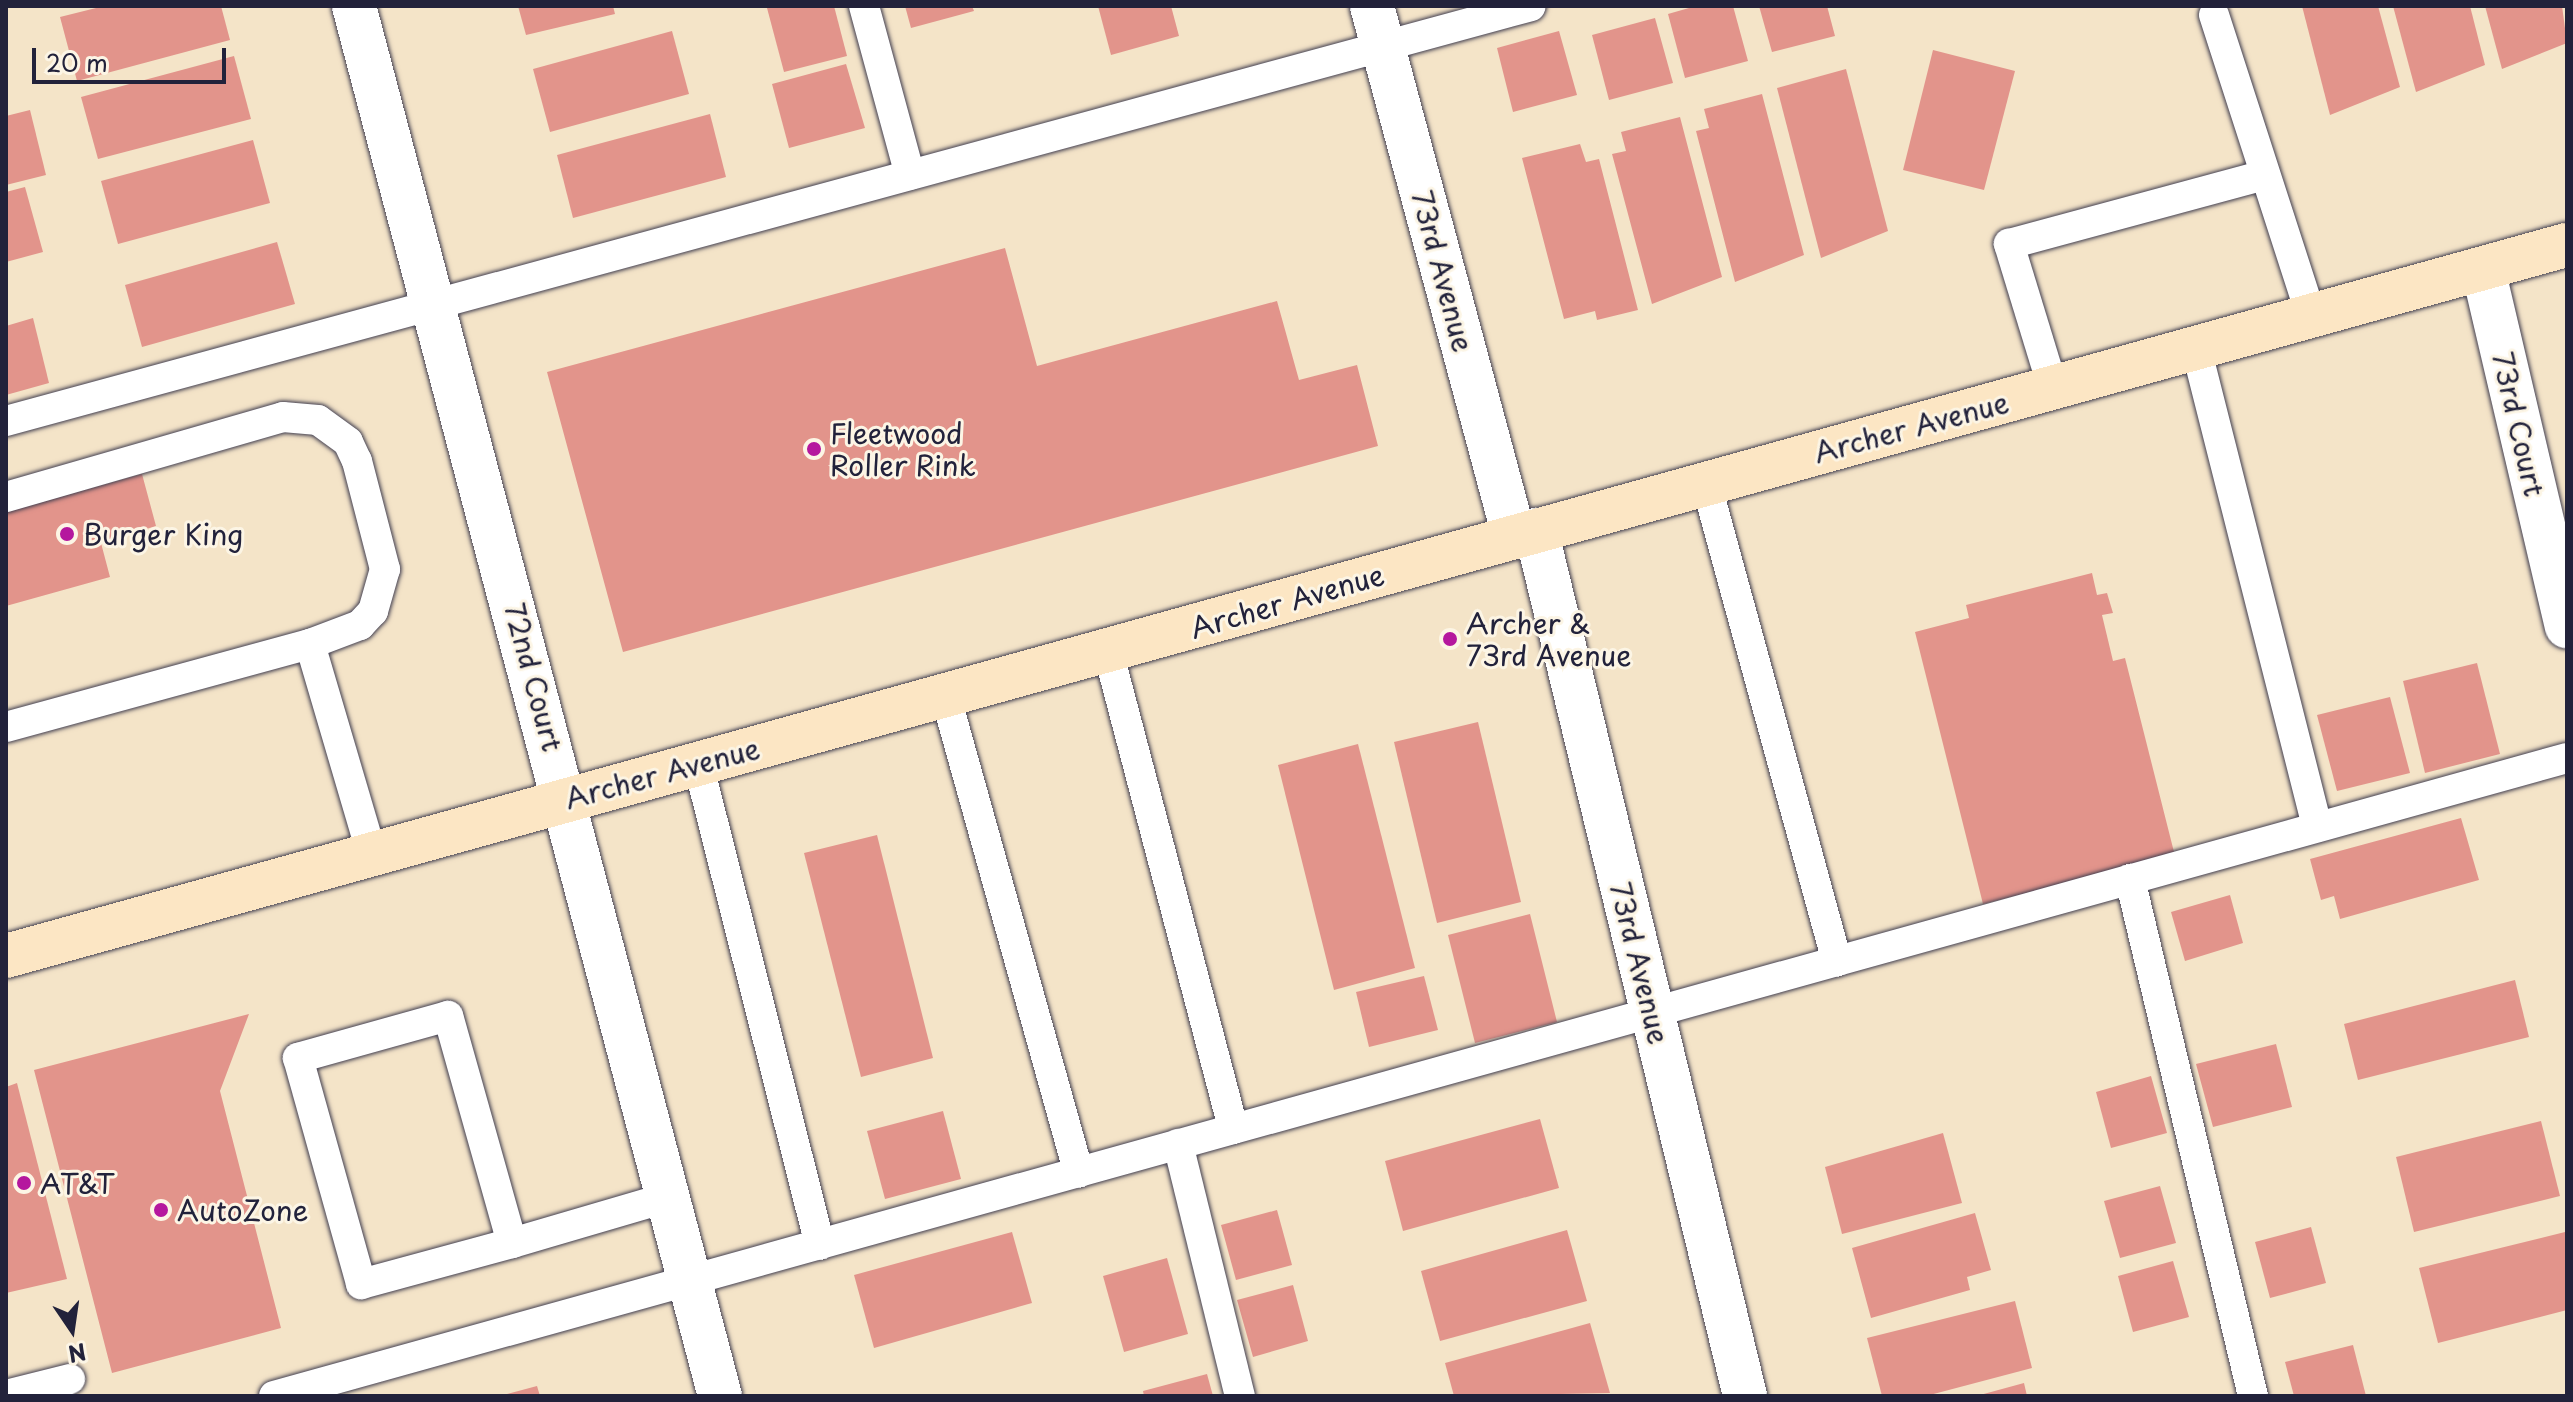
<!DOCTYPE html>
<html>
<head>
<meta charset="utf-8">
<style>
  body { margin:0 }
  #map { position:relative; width:2573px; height:1402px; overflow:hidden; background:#f4e4c8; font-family:"Playpen Sans",sans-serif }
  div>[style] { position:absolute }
  .building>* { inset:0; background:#e2948b }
  .roads { filter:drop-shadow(0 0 2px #423f50) drop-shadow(0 0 2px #423f50) }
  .lane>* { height:30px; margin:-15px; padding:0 15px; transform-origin:15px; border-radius:15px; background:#fff }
  .street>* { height:44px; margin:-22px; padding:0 22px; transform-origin:22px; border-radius:22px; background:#fff }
  .secondary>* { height:44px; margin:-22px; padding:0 22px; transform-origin:22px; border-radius:22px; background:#fce6c4 }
  .dots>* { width:22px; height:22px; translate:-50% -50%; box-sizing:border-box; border:4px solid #fcf5e5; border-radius:50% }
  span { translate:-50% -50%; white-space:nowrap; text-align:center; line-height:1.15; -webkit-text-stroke:6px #fcf5e5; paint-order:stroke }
  .street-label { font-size:28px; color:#22223b }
  .poi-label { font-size:28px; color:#22223b }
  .left { translate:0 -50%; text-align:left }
  .frame { position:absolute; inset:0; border:8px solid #22223b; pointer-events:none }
  .north { position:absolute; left:32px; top:1290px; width:80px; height:80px; -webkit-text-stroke:6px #fcf5e5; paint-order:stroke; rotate:167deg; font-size:22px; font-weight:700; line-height:32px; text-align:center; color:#22223b }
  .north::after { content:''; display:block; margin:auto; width:28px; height:36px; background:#22223b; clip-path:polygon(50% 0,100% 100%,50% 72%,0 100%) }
  .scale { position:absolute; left:32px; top:48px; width:194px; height:36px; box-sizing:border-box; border:4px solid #22223b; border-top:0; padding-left:10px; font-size:24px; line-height:28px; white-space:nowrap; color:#22223b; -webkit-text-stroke:6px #fcf5e5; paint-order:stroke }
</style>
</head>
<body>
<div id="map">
  <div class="building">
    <div style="clip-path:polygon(104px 6px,221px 6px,230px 40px,77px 81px,60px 17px)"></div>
    <div style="clip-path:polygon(518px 6px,613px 6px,615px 14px,526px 35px)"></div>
    <div style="clip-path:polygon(834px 6px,847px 56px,784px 72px,767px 8px)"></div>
    <div style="clip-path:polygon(905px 6px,972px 6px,974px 11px,911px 28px)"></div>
    <div style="clip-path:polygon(1098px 6px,1171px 6px,1179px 36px,1111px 55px)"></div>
    <div style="clip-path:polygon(1696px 6px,1733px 6px,1748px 61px,1685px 78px,1668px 14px)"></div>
    <div style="clip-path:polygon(1759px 6px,1827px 6px,1835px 36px,1772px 52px)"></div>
    <div style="clip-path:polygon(2302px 6px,2378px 6px,2400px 87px,2330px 115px)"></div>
    <div style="clip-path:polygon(2393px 6px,2470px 6px,2485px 65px,2416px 92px)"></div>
    <div style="clip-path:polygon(2485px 6px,2562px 6px,2567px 43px,2502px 69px)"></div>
    <div style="clip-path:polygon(1655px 18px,1673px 83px,1609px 100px,1592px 35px)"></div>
    <div style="clip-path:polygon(672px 31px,689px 94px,550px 132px,533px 69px)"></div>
    <div style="clip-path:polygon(1559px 31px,1577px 95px,1513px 112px,1497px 48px)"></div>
    <div style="clip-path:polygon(1933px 50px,2015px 71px,1984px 190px,1903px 170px)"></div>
    <div style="clip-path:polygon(234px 56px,251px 119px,98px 159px,81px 97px)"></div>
    <div style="clip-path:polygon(846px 64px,865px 128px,789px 148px,772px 84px)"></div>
    <div style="clip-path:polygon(1846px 69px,1888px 231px,1821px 258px,1777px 88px)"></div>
    <div style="clip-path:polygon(1762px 94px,1804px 255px,1735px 282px,1696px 131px,1709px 128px,1704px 109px)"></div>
    <div style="clip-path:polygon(30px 110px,46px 175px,6px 185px,6px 116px)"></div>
    <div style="clip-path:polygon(710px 114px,726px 177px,573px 218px,557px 155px)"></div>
    <div style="clip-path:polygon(1680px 117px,1722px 277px,1652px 304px,1612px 154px,1626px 151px,1621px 132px)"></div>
    <div style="clip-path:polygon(253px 140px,270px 203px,118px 244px,101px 181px)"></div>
    <div style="clip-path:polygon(1580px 144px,1586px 162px,1599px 159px,1638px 310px,1597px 320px,1595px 311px,1564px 319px,1522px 158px)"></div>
    <div style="clip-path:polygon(25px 187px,43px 252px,6px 262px,6px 192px)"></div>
    <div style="clip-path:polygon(277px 242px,295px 304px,142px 347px,125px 285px)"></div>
    <div style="clip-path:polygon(1005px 248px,1037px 366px,1277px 301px,1299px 380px,1357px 365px,1378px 446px,623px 652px,547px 372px)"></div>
    <div style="clip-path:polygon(33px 318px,49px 383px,6px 395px,6px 326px)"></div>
    <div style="clip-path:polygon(142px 474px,156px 526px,101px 543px,110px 577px,6px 606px,6px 512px)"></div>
    <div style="clip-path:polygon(2092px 573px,2097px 595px,2107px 593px,2113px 613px,2102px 615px,2113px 661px,2125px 658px,2175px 856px,1983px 904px,1915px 632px,1969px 618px,1966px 605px)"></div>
    <div style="clip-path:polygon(2477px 663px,2500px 754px,2425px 773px,2403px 681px)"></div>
    <div style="clip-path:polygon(2390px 697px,2410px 773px,2337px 791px,2317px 715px)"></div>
    <div style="clip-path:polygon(1478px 722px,1521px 902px,1437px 923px,1394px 742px)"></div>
    <div style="clip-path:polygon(1358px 744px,1415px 968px,1334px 990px,1278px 765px)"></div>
    <div style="clip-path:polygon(2461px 818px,2479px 880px,2340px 919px,2334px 896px,2321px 900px,2310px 859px)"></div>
    <div style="clip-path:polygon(877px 835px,933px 1058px,861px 1077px,804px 853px)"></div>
    <div style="clip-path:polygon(2230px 895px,2243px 943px,2185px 961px,2171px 912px)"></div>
    <div style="clip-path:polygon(1530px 914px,1557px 1022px,1475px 1043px,1448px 935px)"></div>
    <div style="clip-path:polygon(1424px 976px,1438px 1030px,1369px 1047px,1356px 992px)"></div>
    <div style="clip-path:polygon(2515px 980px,2529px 1037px,2358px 1080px,2344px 1024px)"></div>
    <div style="clip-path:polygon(249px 1014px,220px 1091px,281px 1328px,112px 1373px,34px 1070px)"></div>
    <div style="clip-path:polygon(2276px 1044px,2292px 1107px,2213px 1127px,2196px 1064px)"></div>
    <div style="clip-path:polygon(2151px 1076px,2167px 1133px,2111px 1148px,2096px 1092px)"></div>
    <div style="clip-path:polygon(17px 1083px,67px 1279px,6px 1293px,6px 1087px)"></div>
    <div style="clip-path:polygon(943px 1111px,961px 1179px,885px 1199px,867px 1131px)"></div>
    <div style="clip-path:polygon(1540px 1119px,1559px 1188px,1403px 1231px,1385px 1161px)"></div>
    <div style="clip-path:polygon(2541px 1121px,2560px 1196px,2414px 1232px,2396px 1157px)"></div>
    <div style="clip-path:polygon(1943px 1133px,1962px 1203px,1842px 1234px,1825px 1167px)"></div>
    <div style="clip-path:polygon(2160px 1186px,2176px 1243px,2120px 1258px,2104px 1201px)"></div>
    <div style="clip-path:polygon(1277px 1210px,1292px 1265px,1236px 1280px,1221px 1225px)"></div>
    <div style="clip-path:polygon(1975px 1213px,1991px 1270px,1967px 1277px,1970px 1290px,1871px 1318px,1852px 1248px)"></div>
    <div style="clip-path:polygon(2311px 1227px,2326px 1283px,2270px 1298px,2255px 1242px)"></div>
    <div style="clip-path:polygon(1567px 1230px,1587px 1301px,1440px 1341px,1421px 1271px)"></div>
    <div style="clip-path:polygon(1012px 1232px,1032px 1303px,874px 1348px,854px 1275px)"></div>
    <div style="clip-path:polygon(2565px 1232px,2567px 1310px,2438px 1343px,2419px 1268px)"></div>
    <div style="clip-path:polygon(1167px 1258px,1188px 1334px,1124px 1352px,1103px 1276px)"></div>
    <div style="clip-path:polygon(2173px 1261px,2189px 1317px,2133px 1332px,2118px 1276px)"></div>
    <div style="clip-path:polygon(1293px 1285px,1308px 1341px,1253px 1357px,1237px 1300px)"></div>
    <div style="clip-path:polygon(2015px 1301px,2032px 1368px,1926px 1396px,1882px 1396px,1867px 1338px)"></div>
    <div style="clip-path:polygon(1590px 1323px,1610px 1393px,1454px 1396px,1445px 1363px)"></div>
    <div style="clip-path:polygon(2353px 1345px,2366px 1396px,2294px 1396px,2285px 1362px)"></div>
    <div style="clip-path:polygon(1207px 1374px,1213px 1396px,1144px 1396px,1143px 1391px)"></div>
    <div style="clip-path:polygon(2024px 1383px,2027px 1396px,1980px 1396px,1980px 1395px)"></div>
    <div style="clip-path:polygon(537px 1386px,540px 1396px,503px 1396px,503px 1395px)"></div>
  </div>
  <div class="roads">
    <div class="lane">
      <div style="left:864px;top:6px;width:175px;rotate:74.8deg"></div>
      <div style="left:2214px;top:15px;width:316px;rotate:72.1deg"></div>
      <div style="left:2196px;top:348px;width:494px;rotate:75.8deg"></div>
      <div style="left:2053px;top:388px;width:151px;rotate:-107deg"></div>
      <div style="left:2009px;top:244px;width:265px;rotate:-15.1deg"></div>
      <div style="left:6px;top:421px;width:1580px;rotate:-15.22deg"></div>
      <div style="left:1706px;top:483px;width:496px;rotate:74.7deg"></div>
      <div style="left:6px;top:497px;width:288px;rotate:-16.1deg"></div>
      <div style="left:283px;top:417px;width:35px;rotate:5deg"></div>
      <div style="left:318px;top:420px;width:37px;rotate:36deg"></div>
      <div style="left:348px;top:442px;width:21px;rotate:65deg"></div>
      <div style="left:357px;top:461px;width:112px;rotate:75.5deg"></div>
      <div style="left:385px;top:569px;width:44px;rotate:105.9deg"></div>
      <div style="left:373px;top:611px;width:19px;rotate:133deg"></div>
      <div style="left:360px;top:625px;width:53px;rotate:159.2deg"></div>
      <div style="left:1108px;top:651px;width:494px;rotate:75.3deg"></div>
      <div style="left:945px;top:694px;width:497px;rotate:74.4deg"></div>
      <div style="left:6px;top:727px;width:315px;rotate:-15.3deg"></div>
      <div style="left:310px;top:644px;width:219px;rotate:73.6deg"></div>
      <div style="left:698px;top:763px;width:497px;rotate:75.8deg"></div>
      <div style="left:2130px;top:879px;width:531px;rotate:76.62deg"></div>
      <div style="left:1178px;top:1144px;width:260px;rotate:76.2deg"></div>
      <div style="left:512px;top:1243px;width:236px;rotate:-105.7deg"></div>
      <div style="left:448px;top:1016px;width:156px;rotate:164.4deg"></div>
      <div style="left:298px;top:1058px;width:235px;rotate:74.4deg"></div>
      <div style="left:361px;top:1284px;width:156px;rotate:-15.2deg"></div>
      <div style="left:512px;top:1243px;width:164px;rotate:-16.3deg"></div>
      <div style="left:6px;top:1395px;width:66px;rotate:-14deg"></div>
      <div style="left:274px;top:1396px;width:2380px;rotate:-15.55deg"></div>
    </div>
    <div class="street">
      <div style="left:354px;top:6px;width:1437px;rotate:75.25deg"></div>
      <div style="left:1372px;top:6px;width:549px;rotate:75deg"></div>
      <div style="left:2483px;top:269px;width:367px;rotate:76.8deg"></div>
      <div style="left:1536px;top:530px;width:891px;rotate:76.43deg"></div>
    </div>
    <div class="secondary">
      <div style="left:6px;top:956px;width:2658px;rotate:-15.52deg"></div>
    </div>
  </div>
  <div class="dots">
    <div style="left:814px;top:449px;background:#b5179e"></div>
    <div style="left:67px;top:534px;background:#b5179e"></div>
    <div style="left:1450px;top:639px;background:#b5179e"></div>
    <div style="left:24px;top:1183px;background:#b5179e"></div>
    <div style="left:161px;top:1210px;background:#b5179e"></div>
  </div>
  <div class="street-label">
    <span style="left:1443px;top:271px;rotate:75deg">73rd Avenue</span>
    <span style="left:2519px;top:424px;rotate:77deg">73rd Court</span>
    <span style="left:1911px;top:427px;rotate:-15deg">Archer Avenue</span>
    <span style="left:1287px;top:601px;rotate:-16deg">Archer Avenue</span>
    <span style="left:534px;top:677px;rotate:75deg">72nd Court</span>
    <span style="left:662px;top:773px;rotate:-15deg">Archer Avenue</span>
    <span style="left:1640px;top:963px;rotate:76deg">73rd Avenue</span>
  </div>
  <div class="poi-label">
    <span class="left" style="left:830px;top:449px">Fleetwood<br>Roller Rink</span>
    <span class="left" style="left:83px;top:534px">Burger King</span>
    <span class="left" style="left:1466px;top:639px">Archer &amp;<br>73rd Avenue</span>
    <span class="left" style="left:40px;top:1183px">AT&amp;T</span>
    <span class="left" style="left:177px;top:1210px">AutoZone</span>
  </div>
  <div class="frame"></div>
  <div class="north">N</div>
  <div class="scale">20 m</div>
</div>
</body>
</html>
